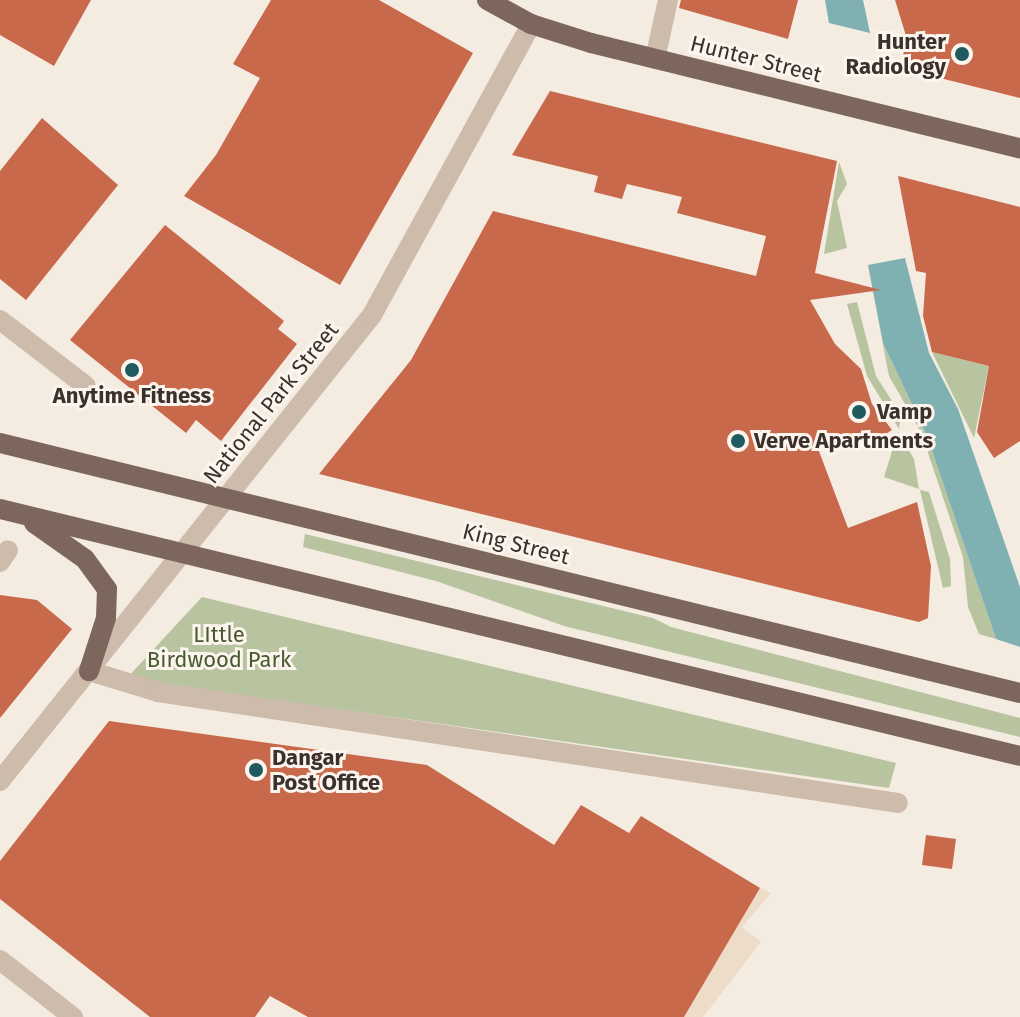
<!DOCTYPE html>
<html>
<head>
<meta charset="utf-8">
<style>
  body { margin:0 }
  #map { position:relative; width:1020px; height:1017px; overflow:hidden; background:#f4ebe1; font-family:"Fira Sans",sans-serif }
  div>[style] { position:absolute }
  .green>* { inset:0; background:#b8c4a0 }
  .plaza>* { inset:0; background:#ecdcc8 }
  .water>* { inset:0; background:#7fb0b2 }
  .building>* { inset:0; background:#c8694b }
  .minor>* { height:20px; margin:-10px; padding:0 10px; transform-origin:10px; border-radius:10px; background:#cdbbac }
  .major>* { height:20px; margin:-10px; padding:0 10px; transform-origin:10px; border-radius:10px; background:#7d675c }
  .dots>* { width:22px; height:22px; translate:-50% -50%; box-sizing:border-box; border:4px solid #fbf5ee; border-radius:50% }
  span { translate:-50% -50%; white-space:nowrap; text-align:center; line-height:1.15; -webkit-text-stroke:6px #fbf5ee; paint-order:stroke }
  .poi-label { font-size:22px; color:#3b302b; font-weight:700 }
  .right { translate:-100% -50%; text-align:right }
  .left { translate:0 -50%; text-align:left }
  .street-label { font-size:22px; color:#3b302b }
  .park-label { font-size:22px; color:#4a5a2e }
</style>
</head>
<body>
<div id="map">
  <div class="green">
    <div style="clip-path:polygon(839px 162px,847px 184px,837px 201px,847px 248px,824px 254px)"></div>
    <div style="clip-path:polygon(867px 262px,883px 343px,927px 436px,996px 639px,979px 634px,968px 607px,963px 557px,921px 432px,889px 376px)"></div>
    <div style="clip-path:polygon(857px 302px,876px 376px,901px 415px,899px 429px,867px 376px,847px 304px)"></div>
    <div style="clip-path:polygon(932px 352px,989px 366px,974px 438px)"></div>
    <div style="clip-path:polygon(898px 432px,914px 459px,919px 489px,884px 477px)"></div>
    <div style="clip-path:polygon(920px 490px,929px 492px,950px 559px,951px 586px,943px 588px)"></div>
    <div style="clip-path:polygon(305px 534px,653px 618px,671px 627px,1020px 718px,1020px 737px,564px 626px,436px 581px,303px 547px)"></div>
    <div style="clip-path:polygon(202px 597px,896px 763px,889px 788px,126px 679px)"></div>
  </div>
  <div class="plaza">
    <div style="clip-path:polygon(760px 888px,771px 893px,742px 927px,761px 942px,703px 1017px,684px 1017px)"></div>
  </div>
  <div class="water">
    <div style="clip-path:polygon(825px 0,863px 0,870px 33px,829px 23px)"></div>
    <div style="clip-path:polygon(905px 258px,929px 353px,958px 409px,1020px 587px,1020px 647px,996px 639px,927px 436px,883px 343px,868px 265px)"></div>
  </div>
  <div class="building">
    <div style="clip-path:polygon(0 0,91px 0,54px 66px,0 35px)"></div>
    <div style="clip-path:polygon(271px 0,379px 0,473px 53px,340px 285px,184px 196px,216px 155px,260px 78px,233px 64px)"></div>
    <div style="clip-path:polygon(681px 0,798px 0,788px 39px,679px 8px)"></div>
    <div style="clip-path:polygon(895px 0,1020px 0,1020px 98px,900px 68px,907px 39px)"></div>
    <div style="clip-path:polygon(550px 91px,837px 161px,815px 273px,881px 290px,810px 300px,835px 344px,861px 369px,872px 404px,892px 430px,881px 437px,817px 446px,848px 528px,917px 502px,931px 566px,928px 618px,919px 622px,319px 474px,411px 360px,493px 211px,756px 276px,766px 236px,677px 213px,682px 197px,627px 184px,622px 199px,594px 192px,598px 176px,512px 155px)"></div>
    <div style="clip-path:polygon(42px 118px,118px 185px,26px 300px,0 279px,0 171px)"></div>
    <div style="clip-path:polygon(898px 176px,1020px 207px,1020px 441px,994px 458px,977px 432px,989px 366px,932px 352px,923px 316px,926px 273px,916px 271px)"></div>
    <div style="clip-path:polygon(165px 225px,284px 321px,278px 329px,297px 344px,221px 441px,196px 420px,186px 433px,70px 340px)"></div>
    <div style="clip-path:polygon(0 595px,37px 600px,72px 629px,0 718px)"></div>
    <div style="clip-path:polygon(109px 721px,427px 765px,554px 845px,581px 805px,629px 833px,641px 816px,760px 888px,684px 1017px,308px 1017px,270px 996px,255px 1017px,150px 1017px,0 899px,0 861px)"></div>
    <div style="clip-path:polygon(926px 835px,956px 839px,952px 869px,922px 865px)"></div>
  </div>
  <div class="minor">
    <div style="left:655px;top:59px;width:60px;rotate:-77.6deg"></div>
    <div style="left:0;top:320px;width:108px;rotate:37.5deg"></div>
    <div style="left:0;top:562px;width:14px;rotate:-56deg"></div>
    <div style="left:89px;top:671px;width:72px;rotate:16.9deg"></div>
    <div style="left:158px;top:692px;width:748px;rotate:8.53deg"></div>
    <div style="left:0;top:781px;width:596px;rotate:-51.4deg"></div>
    <div style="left:372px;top:315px;width:332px;rotate:-61.3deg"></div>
    <div style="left:0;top:960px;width:93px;rotate:38deg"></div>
  </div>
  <div class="major">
    <div style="left:487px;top:0;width:50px;rotate:28.6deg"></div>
    <div style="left:531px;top:24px;width:63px;rotate:17.6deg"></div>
    <div style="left:591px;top:43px;width:442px;rotate:13.8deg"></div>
    <div style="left:0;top:443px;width:1050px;rotate:13.77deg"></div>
    <div style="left:0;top:509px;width:1049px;rotate:13.61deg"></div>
    <div style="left:34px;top:523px;width:62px;rotate:35.2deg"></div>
    <div style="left:85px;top:559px;width:37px;rotate:54deg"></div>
    <div style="left:107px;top:589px;width:29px;rotate:92deg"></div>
    <div style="left:106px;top:618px;width:56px;rotate:107.8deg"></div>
  </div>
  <div class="dots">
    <div style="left:962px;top:54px;background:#1f5a5e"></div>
    <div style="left:132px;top:370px;background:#1f5a5e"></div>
    <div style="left:859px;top:412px;background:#1f5a5e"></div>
    <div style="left:738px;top:441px;background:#1f5a5e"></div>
    <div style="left:256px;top:770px;background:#1f5a5e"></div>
  </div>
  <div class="poi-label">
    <span class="right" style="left:946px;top:54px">Hunter<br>Radiology</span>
    <span style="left:132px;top:396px">Anytime Fitness</span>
    <span class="left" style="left:877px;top:412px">Vamp</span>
    <span class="left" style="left:754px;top:441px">Verve Apartments</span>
    <span class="left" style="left:272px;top:770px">Dangar<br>Post Office</span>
  </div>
  <div class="street-label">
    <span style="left:756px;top:59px;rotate:14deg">Hunter Street</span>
    <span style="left:271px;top:403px;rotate:-51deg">National Park Street</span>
    <span style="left:516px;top:544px;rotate:14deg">King Street</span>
  </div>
  <div class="park-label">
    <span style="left:219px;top:647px">LIttle<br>Birdwood Park</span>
  </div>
</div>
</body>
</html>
